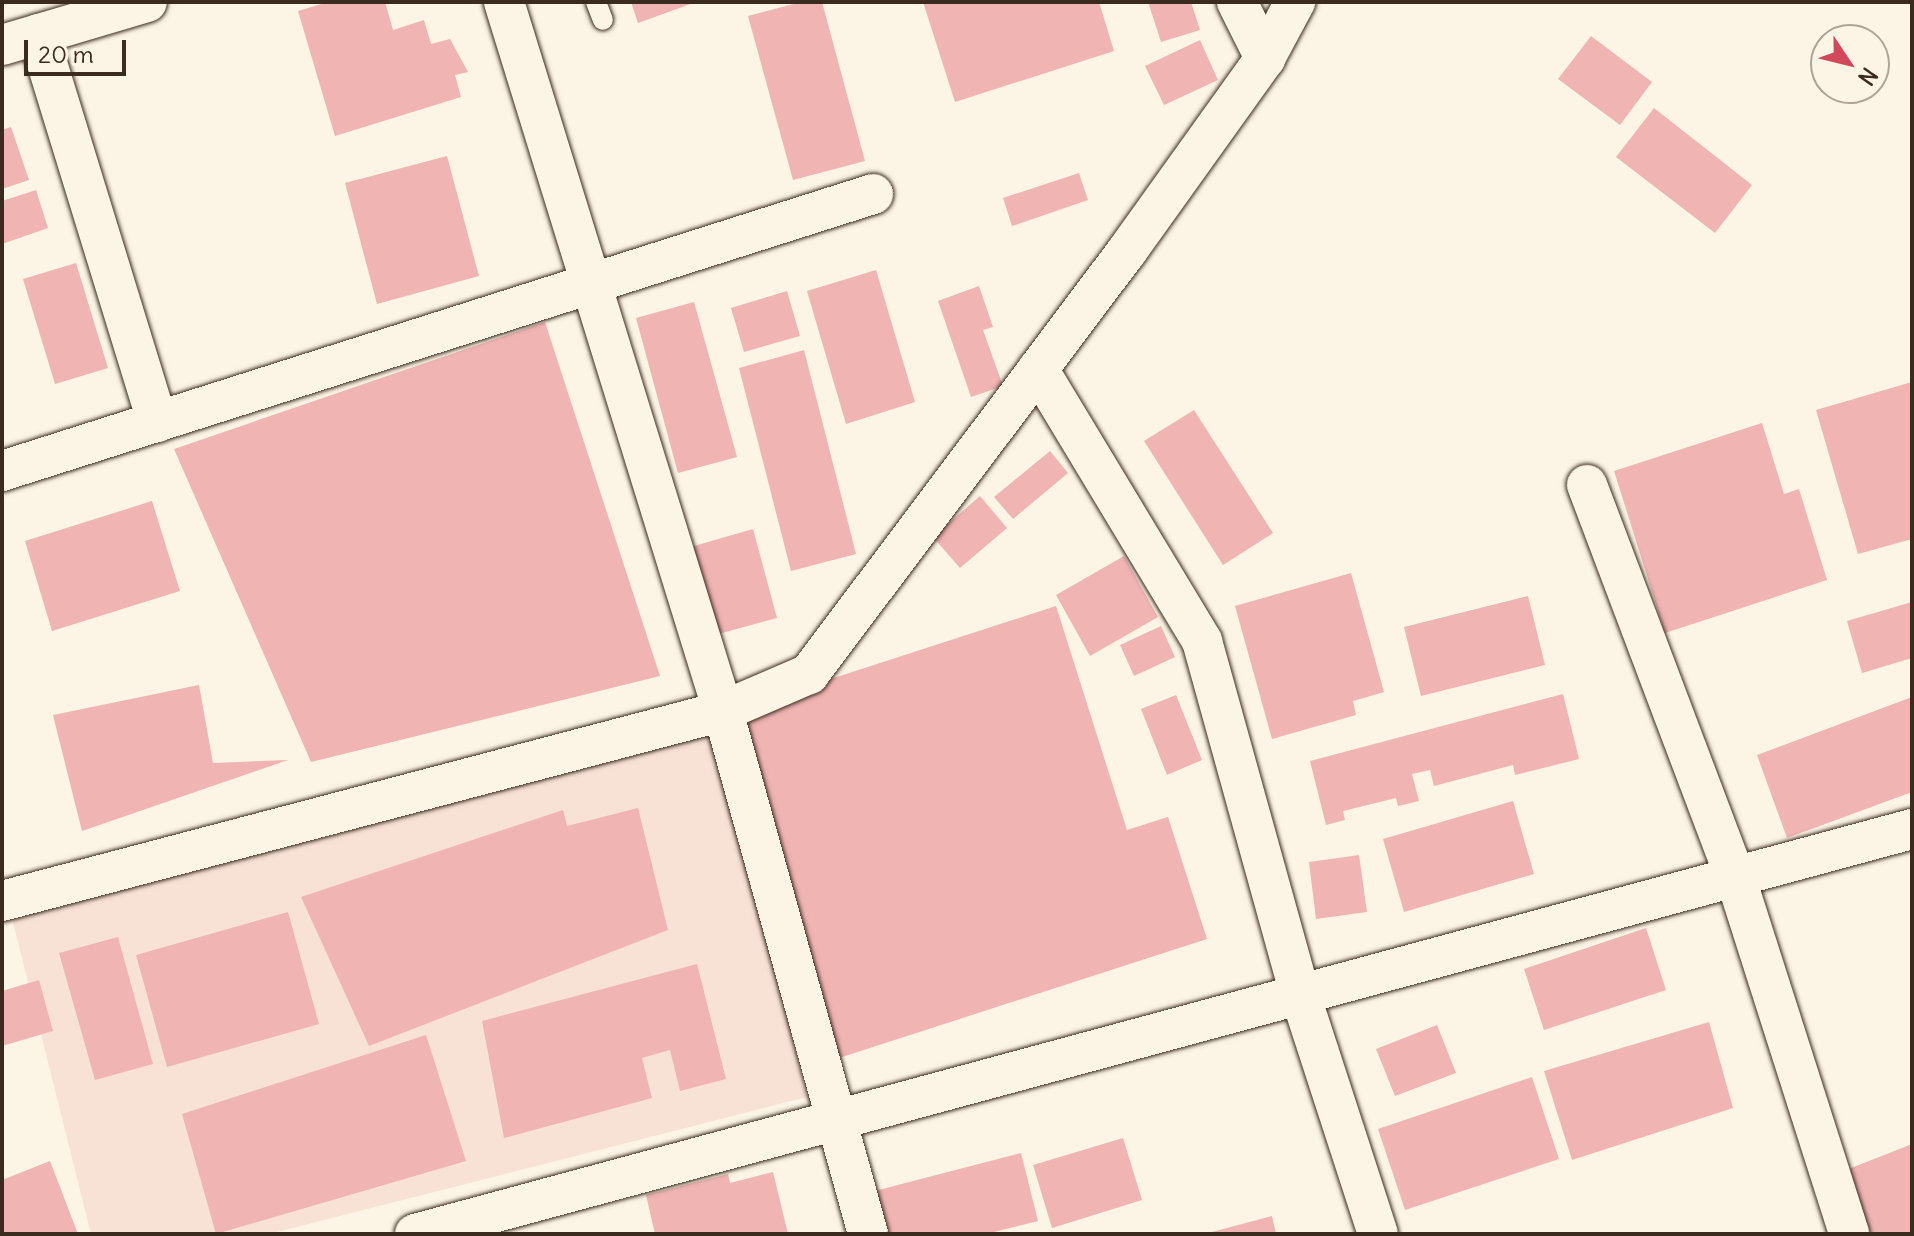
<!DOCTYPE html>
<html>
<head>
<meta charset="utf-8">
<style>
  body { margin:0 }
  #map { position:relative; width:1914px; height:1236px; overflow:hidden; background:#fcf5e5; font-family:Delius,sans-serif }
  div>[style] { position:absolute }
  .built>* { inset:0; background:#f8e2d6 }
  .building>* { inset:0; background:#f0b4b3 }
  .roads { filter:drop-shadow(0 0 2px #3b2a1e) drop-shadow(0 0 2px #3b2a1e) }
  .lane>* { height:20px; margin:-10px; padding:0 10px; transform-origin:10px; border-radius:10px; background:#fcf5e5 }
  .street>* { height:40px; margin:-20px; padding:0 20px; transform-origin:20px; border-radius:20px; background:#fcf5e5 }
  span { translate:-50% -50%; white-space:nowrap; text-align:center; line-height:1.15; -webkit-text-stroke:7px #fcf5e5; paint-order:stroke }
  .frame { position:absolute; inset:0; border:4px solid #3b2a1e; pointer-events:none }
  .north { position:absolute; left:1810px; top:24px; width:80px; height:80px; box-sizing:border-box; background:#fcf5e5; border:2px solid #afa495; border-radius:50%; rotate:125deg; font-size:22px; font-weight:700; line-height:32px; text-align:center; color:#3b2a1e }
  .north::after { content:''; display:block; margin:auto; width:28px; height:36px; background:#d1495b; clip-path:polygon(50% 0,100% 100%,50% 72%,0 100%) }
  .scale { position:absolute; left:24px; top:40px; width:102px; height:36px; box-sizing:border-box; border:4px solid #3b2a1e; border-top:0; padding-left:10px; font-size:24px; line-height:28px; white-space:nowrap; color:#3b2a1e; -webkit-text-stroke:6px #fcf5e5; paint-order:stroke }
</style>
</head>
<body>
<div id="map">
  <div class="built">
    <div style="clip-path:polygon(711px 710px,807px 1097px,269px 1234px,91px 1234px,5px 890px)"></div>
  </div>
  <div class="building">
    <div style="clip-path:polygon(328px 2px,385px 2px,393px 30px,424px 20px,431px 44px,450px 39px,468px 72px,455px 75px,461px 97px,335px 136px,298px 11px)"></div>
    <div style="clip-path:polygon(631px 2px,696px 2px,638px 23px)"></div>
    <div style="clip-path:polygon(801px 2px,822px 2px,865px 161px,793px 180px,748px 16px)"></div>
    <div style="clip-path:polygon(923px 2px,1099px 2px,1114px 51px,955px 102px)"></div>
    <div style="clip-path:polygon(1148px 2px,1191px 2px,1200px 30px,1161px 42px)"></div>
    <div style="clip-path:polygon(1591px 36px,1652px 82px,1620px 125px,1558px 79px)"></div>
    <div style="clip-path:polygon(1200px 40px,1218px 80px,1164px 105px,1145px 66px)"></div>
    <div style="clip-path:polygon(1654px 108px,1752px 185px,1715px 233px,1616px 157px)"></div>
    <div style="clip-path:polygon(11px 127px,29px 180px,2px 189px,2px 130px)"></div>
    <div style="clip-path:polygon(447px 156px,479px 276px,377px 304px,345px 183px)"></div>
    <div style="clip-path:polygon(1079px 173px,1088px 200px,1012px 226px,1003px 198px)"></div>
    <div style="clip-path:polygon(36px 190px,48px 228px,2px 244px,2px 201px)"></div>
    <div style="clip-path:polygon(76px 263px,108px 368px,55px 384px,23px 279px)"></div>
    <div style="clip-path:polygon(876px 270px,915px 402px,846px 424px,807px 291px)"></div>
    <div style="clip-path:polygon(979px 286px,993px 327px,983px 330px,1003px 386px,971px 397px,938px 301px)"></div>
    <div style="clip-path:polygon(787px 291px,800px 336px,744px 352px,731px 308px)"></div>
    <div style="clip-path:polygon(694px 302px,737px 457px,678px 473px,636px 318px)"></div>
    <div style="clip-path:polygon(545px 322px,660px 676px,311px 762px,174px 449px)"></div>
    <div style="clip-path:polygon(804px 350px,856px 554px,791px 571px,739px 368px)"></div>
    <div style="clip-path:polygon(1912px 382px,1912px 539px,1858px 554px,1816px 410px)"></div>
    <div style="clip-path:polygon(1194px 410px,1273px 533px,1223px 565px,1144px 441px)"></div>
    <div style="clip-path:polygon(1762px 423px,1784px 494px,1799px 489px,1827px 580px,1665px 633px,1614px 471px)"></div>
    <div style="clip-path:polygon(1050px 451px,1068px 473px,1013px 519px,994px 497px)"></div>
    <div style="clip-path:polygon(980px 496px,1007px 528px,960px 568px,933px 537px)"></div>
    <div style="clip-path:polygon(152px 501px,180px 591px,52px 631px,25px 541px)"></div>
    <div style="clip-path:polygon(753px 529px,777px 618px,711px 636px,687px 548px)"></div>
    <div style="clip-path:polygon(1124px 556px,1158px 617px,1090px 656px,1056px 595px)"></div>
    <div style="clip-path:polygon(1351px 573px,1384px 692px,1353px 701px,1356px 715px,1272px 739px,1235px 606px)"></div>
    <div style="clip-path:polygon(1528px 596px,1545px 665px,1421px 696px,1404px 627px)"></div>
    <div style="clip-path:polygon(1912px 602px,1912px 658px,1862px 673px,1847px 621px)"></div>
    <div style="clip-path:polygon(1056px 606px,1127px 830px,1168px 817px,1207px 939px,839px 1058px,729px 712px)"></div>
    <div style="clip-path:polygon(1161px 626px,1175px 657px,1134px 676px,1120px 645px)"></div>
    <div style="clip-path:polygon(199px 685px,213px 763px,288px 760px,82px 831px,53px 715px)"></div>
    <div style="clip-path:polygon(1563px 694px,1579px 759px,1515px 775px,1513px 765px,1434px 786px,1430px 770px,1412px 774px,1419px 801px,1398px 806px,1396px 798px,1343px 811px,1345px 820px,1326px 825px,1310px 761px)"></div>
    <div style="clip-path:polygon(1176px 695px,1202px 760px,1167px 775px,1141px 709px)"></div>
    <div style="clip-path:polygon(1912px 697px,1912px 792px,1787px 838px,1757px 755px)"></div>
    <div style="clip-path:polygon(1513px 801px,1534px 874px,1404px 912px,1383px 839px)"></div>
    <div style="clip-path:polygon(638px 808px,668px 930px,369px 1046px,301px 897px,563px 810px,567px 826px)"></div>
    <div style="clip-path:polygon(1359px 855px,1367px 912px,1316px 919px,1309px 862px)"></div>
    <div style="clip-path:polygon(288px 912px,319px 1024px,167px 1067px,136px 955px)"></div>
    <div style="clip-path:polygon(1646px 928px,1666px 990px,1544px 1030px,1524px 969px)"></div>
    <div style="clip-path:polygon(118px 937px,153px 1064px,95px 1080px,59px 953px)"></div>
    <div style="clip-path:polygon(697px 964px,726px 1079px,680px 1091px,670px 1050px,642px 1058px,652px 1098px,504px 1138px,482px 1021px)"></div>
    <div style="clip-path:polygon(39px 980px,53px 1031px,2px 1046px,2px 991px)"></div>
    <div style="clip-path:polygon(1709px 1022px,1733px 1108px,1572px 1160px,1544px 1071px)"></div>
    <div style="clip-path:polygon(1437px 1025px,1456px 1073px,1395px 1096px,1376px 1049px)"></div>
    <div style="clip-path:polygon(426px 1035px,466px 1161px,216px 1234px,182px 1114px)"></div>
    <div style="clip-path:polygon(1532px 1077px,1559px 1159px,1405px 1210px,1378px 1129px)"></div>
    <div style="clip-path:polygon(1123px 1138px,1142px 1200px,1052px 1228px,1033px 1165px)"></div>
    <div style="clip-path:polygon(1912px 1144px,1912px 1234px,1859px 1234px,1836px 1174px)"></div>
    <div style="clip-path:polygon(1021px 1153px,1038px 1221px,986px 1234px,877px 1234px,867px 1193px)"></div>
    <div style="clip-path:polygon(50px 1161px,78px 1234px,2px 1234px,2px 1180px)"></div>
    <div style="clip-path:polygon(773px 1172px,788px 1234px,655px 1234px,646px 1195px,728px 1174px,730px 1183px)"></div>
    <div style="clip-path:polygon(1272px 1216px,1276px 1234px,1209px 1234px,1208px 1233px)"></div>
  </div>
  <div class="roads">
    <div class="lane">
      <div style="left:596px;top:2px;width:19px;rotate:69deg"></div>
    </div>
    <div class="street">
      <div style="left:504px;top:2px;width:742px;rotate:72.83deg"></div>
      <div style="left:723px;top:711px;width:543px;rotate:74.5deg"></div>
      <div style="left:1237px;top:2px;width:63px;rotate:63.4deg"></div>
      <div style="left:38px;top:34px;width:406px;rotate:72.9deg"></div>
      <div style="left:2px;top:45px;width:151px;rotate:-16.5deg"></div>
      <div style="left:1038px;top:369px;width:318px;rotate:58.9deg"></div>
      <div style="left:1202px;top:641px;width:366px;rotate:74.5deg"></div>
      <div style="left:1300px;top:994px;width:252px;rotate:72deg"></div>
      <div style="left:2px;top:471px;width:914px;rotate:-17.64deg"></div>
      <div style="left:1587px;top:485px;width:421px;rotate:69.3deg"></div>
      <div style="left:1736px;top:879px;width:373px;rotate:72.3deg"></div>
      <div style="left:2px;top:901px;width:746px;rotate:-14.76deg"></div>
      <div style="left:723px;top:711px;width:94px;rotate:-23.3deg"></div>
      <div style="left:809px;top:674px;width:529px;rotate:-53.07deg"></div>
      <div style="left:1127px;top:251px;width:237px;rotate:-54.4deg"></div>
      <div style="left:1265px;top:58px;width:64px;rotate:-61.8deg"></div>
      <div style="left:415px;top:1234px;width:1551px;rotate:-15.14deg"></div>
    </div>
  </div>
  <div class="frame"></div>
  <div class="north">N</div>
  <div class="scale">20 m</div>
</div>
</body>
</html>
